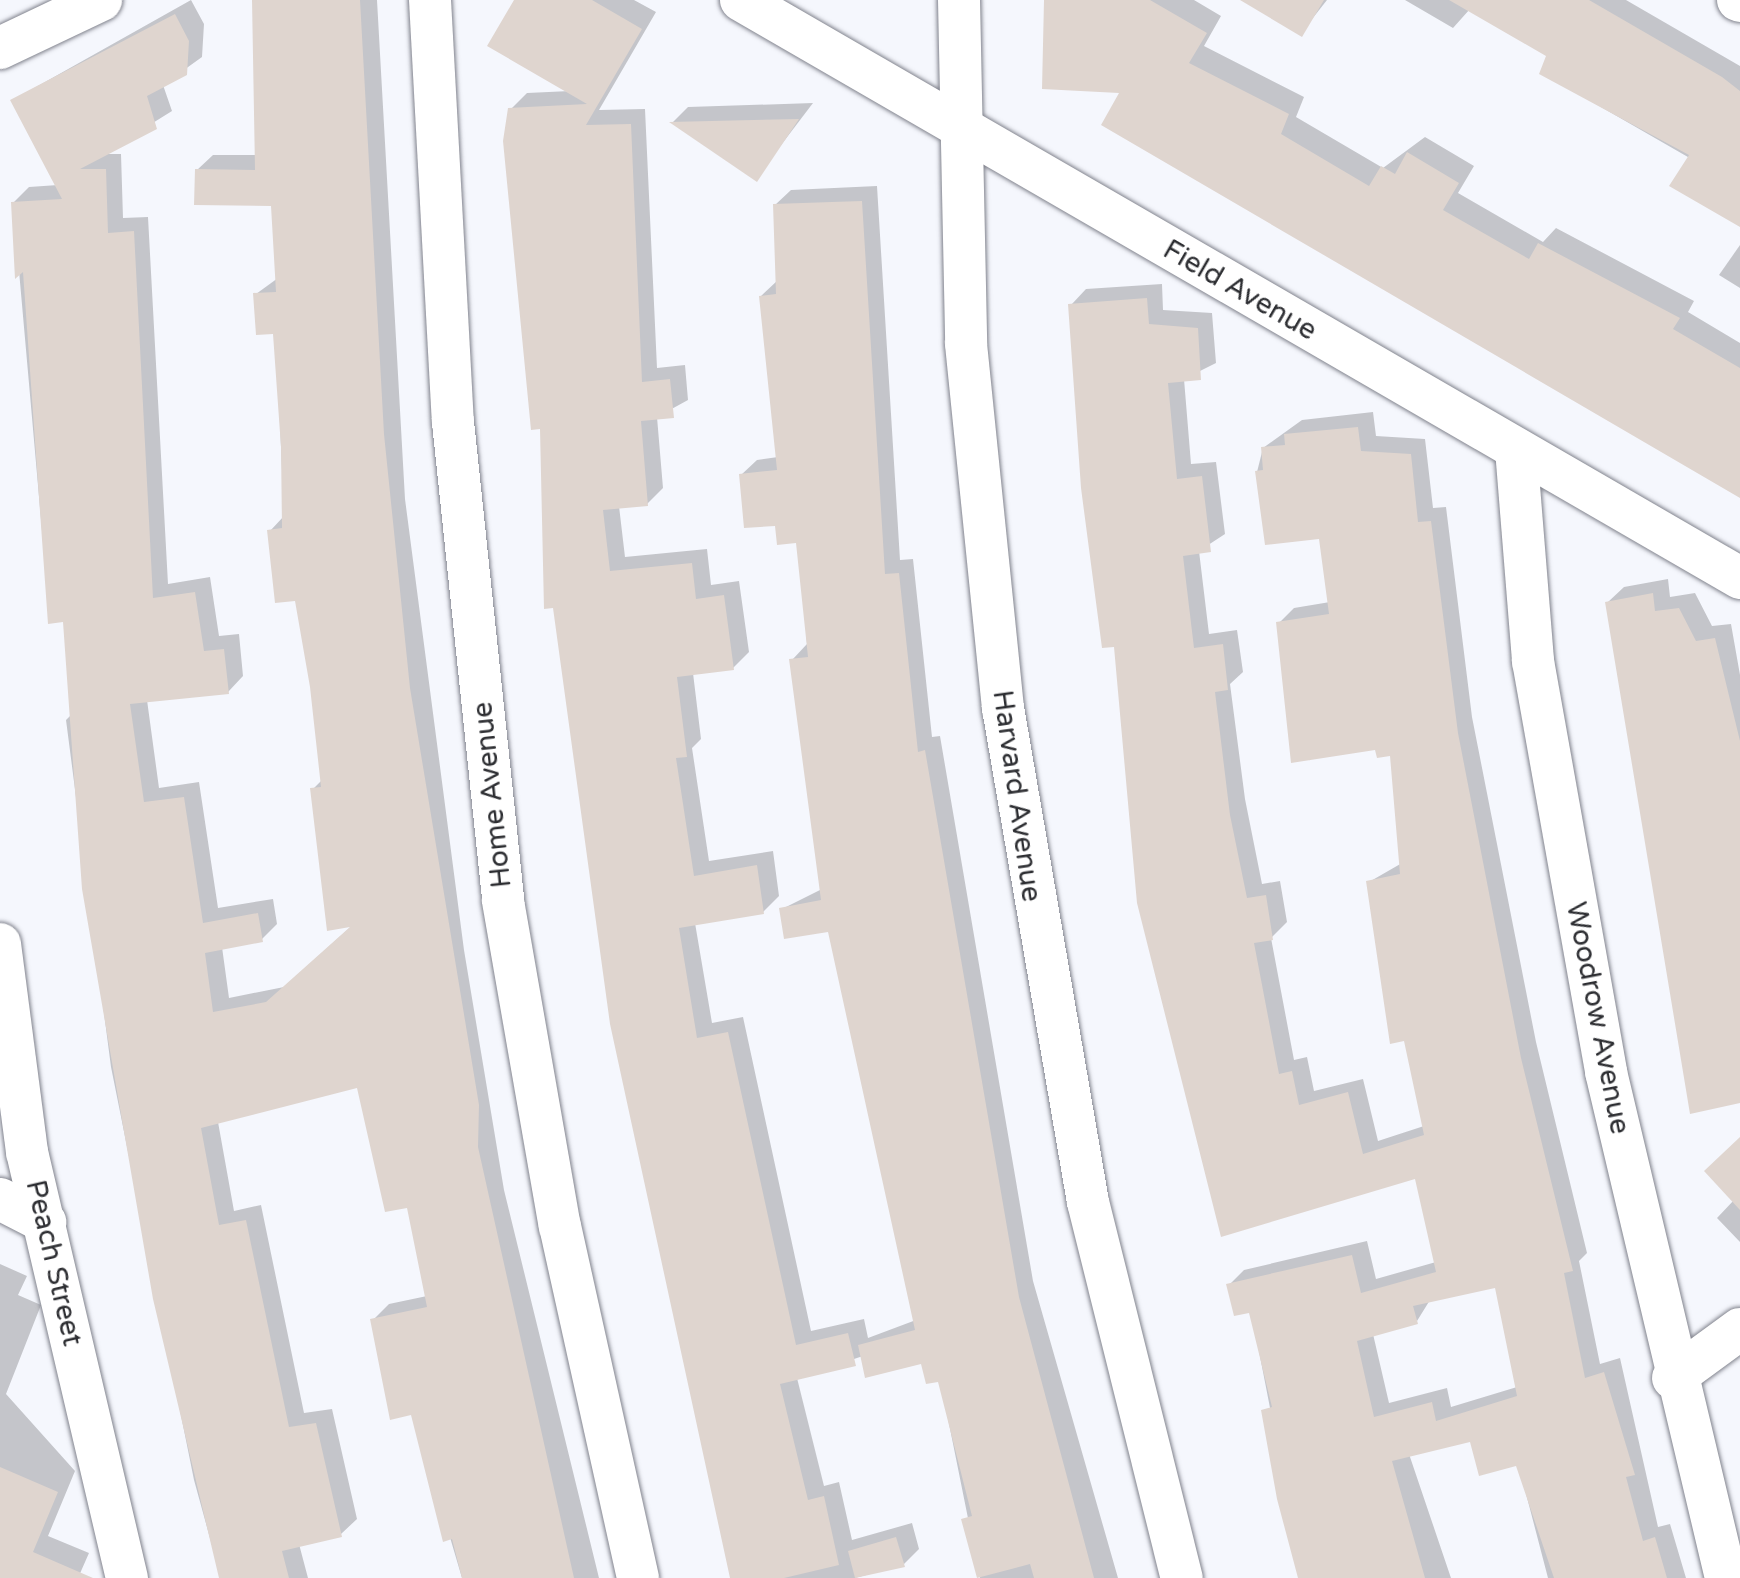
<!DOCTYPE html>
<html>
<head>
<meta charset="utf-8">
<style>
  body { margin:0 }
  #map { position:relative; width:1740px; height:1578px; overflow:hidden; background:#f5f7fd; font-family:"Varela Round",sans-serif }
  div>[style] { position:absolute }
  .shadow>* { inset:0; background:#0003 }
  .building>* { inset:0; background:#dfd5cf }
  .roads { filter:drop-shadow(0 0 2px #81838d) drop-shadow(0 0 2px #81838d) }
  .minor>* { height:42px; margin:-21px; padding:0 21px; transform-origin:21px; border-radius:21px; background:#fff }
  span { translate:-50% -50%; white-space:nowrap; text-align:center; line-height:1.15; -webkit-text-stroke:9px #fff; paint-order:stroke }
  .street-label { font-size:28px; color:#2d2e32 }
</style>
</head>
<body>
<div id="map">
  <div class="shadow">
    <div style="clip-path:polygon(191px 0,204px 24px,202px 57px,163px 85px,172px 111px,103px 154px,121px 154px,123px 218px,148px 217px,168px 584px,210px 577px,219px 636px,239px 634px,243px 676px,228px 692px,147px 700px,159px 788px,199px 782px,218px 908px,273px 899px,277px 924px,261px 940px,222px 947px,229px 998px,284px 987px,355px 923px,313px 789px,323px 779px,312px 687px,297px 598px,270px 531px,284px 516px,276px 332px,256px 294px,278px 278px,274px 203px,197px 170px,213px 155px,257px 155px,254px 0,377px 0,405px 499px,464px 950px,504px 1190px,599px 1578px,462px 1578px,413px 1412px,373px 1320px,389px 1304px,427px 1296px,409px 1205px,358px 1085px,218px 1122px,234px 1211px,261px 1205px,304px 1413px,332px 1409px,357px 1519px,341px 1534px,299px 1544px,308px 1578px,221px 1578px,194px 1480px,111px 1067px,66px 720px,75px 711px,66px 619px,50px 621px,13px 203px,29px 187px,58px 185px,13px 100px)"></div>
    <div style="clip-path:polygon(516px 0,634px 0,656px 12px,599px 110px,645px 109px,657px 368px,685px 365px,688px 400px,657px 417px,663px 488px,647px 504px,619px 506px,625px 557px,707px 549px,711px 585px,739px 581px,749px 652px,733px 668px,693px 673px,701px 739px,692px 748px,709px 861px,773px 851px,779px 896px,763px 912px,695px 923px,712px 1023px,743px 1017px,811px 1331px,864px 1319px,868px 1338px,916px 1320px,830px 929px,782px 909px,822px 889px,792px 660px,807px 644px,799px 540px,741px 475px,757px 460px,778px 457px,761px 296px,778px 280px,775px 205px,791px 190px,877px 186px,900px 560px,913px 559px,932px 737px,940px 736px,1033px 1281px,1118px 1578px,980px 1578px,940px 1379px,923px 1360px,863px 1356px,797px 1378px,824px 1486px,839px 1482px,852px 1540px,912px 1523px,919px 1549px,903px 1565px,855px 1578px,732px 1578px,542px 427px,511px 109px,527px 93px,570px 91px)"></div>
    <div style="clip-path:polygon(1047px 0,1194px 0,1221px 16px,1204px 46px,1304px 97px,1296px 117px,1383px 168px,1425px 137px,1474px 166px,1458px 193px,1543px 242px,1556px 228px,1694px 301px,1688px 312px,1740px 343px,1740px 497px,1124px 91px)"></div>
    <div style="clip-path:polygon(1279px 0,1327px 0,1301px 33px)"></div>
    <div style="clip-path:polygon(1405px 0,1626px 0,1740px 66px,1740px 187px,1542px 73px,1549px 55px,1470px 9px,1453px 28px)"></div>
    <div style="clip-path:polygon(813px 103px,756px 178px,673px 122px,688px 107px)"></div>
    <div style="clip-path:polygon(1740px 245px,1740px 288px,1719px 275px)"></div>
    <div style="clip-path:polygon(evenodd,1162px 284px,1163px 310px,1212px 313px,1216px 363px,1184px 379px,1191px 464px,1216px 462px,1225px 534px,1199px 551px,1209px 634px,1237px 630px,1243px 672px,1230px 684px,1245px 799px,1262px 884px,1280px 881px,1287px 922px,1271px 938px,1294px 1060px,1307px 1057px,1314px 1091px,1363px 1079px,1378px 1141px,1424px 1126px,1369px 882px,1402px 863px,1393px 753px,1378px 747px,1279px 623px,1294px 608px,1330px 602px,1321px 536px,1257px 472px,1263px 448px,1302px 420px,1373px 412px,1376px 436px,1425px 439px,1433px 508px,1446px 507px,1472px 717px,1536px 1042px,1587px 1253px,1579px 1261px,1600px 1364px,1620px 1358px,1658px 1527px,1670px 1524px,1686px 1578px,1548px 1578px,1518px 1463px,1471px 1439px,1409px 1454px,1451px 1578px,1303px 1578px,1251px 1310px,1229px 1285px,1244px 1270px,1367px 1241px,1376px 1279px,1436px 1262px,1417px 1176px,1222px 1233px,1116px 644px,1104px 645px,1071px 305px,1086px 289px,1162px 284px,1497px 1285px,1517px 1387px,1451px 1407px,1447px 1388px,1389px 1403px,1373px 1334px,1417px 1321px,1430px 1300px,1497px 1285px)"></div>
    <div style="clip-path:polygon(1668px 579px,1670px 597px,1695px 593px,1712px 626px,1731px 624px,1740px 675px,1740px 1101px,1692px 1111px,1608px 602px,1624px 587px)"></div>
    <div style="clip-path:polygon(1740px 1140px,1740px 1242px,1717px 1218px,1734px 1200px)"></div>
    <div style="clip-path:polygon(0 1264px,27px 1276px,18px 1295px,41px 1305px,6px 1394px,75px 1471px,48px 1536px,89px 1553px,78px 1578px,0 1578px)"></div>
  </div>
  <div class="building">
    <div style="clip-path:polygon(252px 0,360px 0,384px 434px,410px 688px,479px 1105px,478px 1147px,574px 1578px,462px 1578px,452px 1539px,443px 1542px,411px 1415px,390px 1420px,370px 1319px,427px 1307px,407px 1208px,385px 1212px,357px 1088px,201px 1128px,219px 1225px,246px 1220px,289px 1427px,316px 1423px,342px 1537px,282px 1551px,289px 1578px,219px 1578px,153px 1299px,82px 889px,63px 622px,48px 624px,23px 272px,15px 279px,11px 202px,62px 199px,10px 100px,175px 14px,189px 41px,187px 75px,147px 96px,157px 129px,80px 169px,106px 169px,108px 233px,134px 231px,153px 598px,195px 592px,204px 651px,224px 649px,229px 694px,130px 704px,144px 802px,184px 797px,203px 923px,258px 913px,263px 942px,205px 953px,213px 1012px,266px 1002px,350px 927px,327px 931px,310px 788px,321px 787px,310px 687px,295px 601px,275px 603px,267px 530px,282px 528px,281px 447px,273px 334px,256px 335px,253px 293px,276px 292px,271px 206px,194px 205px,195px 169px,255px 170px)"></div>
    <div style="clip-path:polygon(514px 0,592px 0,642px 29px,586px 125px,631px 124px,642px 382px,670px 379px,674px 418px,641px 421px,648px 506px,603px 510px,610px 571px,692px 563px,696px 599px,724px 595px,734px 670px,677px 677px,687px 757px,676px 758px,694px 876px,757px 865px,764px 914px,679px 928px,697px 1038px,728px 1032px,796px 1345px,848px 1333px,856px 1366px,780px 1384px,808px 1500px,824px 1496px,839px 1565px,784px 1578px,730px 1578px,610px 1024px,553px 608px,544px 609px,540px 429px,531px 430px,503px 141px,508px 108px,587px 104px,487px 46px)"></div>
    <div style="clip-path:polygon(1044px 0,1150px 0,1207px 33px,1189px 63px,1289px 114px,1281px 134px,1369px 186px,1381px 166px,1395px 174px,1407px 152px,1459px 183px,1443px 210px,1529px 259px,1538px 243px,1680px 318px,1673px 329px,1740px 368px,1740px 498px,1101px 125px,1119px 93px,1042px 89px)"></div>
    <div style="clip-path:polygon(1240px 0,1324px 0,1302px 37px)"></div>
    <div style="clip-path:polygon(1449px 0,1589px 0,1722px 77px,1740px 91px,1740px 227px,1669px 186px,1689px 155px,1539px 74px,1546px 56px)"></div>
    <div style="clip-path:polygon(799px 119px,757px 182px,669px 122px)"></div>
    <div style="clip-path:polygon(862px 201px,885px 574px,899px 573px,918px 752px,925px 750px,1019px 1297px,1094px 1578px,1034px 1578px,1030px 1564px,977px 1578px,961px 1519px,972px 1516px,938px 1382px,926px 1384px,921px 1364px,865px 1378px,858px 1345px,915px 1330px,828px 932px,784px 939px,779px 908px,821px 900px,789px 659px,808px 657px,796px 543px,777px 545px,775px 526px,744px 528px,739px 474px,777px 470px,759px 296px,776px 294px,773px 204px)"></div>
    <div style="clip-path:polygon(evenodd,1147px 298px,1149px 324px,1198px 328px,1201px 380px,1168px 383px,1177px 479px,1202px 476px,1211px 552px,1183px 556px,1194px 648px,1223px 644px,1228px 690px,1215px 692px,1230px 815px,1247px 898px,1266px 895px,1273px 940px,1254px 943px,1279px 1074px,1292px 1071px,1299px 1105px,1348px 1092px,1363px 1154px,1424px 1135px,1404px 1041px,1390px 1044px,1366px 881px,1400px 874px,1390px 756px,1377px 758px,1375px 750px,1291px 763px,1276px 622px,1329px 614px,1319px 539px,1265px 545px,1255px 471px,1263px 470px,1261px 447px,1285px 445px,1284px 434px,1358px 427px,1361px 451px,1411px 454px,1418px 522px,1431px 521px,1458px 733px,1521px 1058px,1573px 1271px,1564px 1273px,1585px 1378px,1604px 1372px,1635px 1475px,1626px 1477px,1643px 1541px,1655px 1537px,1667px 1578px,1554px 1578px,1516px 1466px,1479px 1476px,1470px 1442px,1392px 1461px,1425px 1578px,1298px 1578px,1277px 1499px,1261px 1410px,1272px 1407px,1249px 1313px,1234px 1316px,1226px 1284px,1352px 1255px,1361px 1293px,1436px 1272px,1415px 1179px,1221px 1237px,1137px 903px,1114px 647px,1102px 648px,1081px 488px,1068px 304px,1147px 298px,1495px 1288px,1517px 1396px,1436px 1421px,1432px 1402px,1374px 1417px,1357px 1341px,1418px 1324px,1413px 1306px,1495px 1288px)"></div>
    <div style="clip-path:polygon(1653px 593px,1655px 611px,1679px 608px,1696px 641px,1715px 638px,1740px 741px,1740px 1103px,1690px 1114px,1605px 602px)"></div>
    <div style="clip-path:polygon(1740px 1137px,1740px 1210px,1704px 1171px)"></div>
    <div style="clip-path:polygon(0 1467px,58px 1492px,33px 1552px,93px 1578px,0 1578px)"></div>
    <div style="clip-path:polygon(896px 1537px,905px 1567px,855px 1578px,848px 1551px)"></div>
  </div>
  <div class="roads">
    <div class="minor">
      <div style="left:430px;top:0;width:423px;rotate:86.9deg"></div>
      <div style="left:453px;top:422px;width:482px;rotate:84deg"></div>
      <div style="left:503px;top:901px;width:330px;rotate:80.1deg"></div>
      <div style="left:560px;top:1226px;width:361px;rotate:77.5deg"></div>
      <div style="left:741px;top:0;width:1154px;rotate:30.05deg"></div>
      <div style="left:959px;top:0;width:344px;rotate:88.8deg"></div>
      <div style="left:966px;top:344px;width:366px;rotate:84.2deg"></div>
      <div style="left:1003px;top:708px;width:501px;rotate:80.24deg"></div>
      <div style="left:1088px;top:1202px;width:388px;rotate:76deg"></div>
      <div style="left:1738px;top:0;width:2px;rotate:27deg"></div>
      <div style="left:0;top:48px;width:112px;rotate:-25.4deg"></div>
      <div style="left:1516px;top:449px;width:213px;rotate:85.4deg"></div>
      <div style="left:1533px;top:661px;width:417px;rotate:79.9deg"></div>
      <div style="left:1606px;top:1072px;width:520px;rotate:76.66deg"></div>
      <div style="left:0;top:944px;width:210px;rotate:82.6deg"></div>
      <div style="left:27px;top:1152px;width:438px;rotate:76.8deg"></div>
      <div style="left:0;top:1199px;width:51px;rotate:27.1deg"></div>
      <div style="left:1673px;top:1378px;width:83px;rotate:-36.2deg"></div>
    </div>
  </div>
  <div class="street-label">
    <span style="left:1240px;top:290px;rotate:30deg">Field Avenue</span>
    <span style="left:492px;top:795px;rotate:-96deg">Home Avenue</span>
    <span style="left:1017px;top:796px;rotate:82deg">Harvard Avenue</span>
    <span style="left:1598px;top:1018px;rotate:79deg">Woodrow Avenue</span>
    <span style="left:54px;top:1263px;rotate:77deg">Peach Street</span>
  </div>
</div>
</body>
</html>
